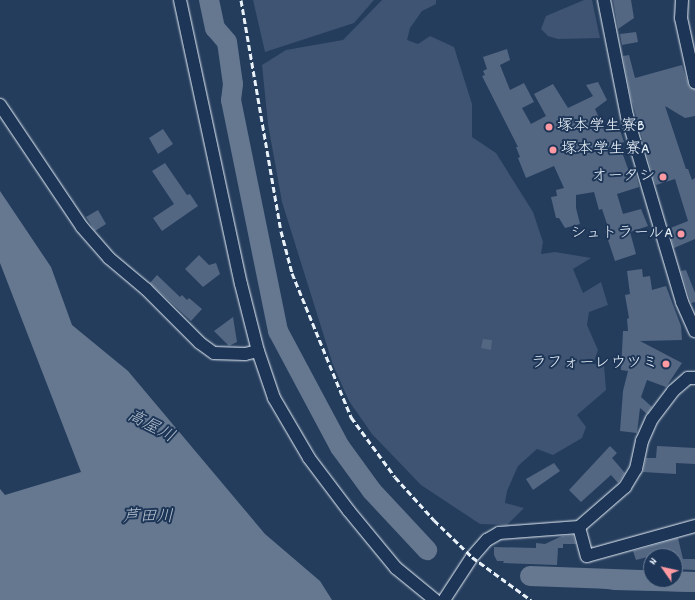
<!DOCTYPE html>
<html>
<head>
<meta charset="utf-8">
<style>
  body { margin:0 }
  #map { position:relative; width:695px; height:600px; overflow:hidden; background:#253d5d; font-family:Dekko,"Klee One",sans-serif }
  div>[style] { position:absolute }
  .green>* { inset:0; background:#3e5472 }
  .water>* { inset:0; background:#657890 }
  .stream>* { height:3.5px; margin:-1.75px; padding:0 1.75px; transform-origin:1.75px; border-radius:1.75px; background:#657890 }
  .river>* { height:20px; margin:-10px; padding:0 10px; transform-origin:10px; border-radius:10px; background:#657890 }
  .building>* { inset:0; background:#536782 }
  .roads { filter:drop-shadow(0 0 1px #e8f1f8) drop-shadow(0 0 1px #e8f1f8) }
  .minor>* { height:12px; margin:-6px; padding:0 6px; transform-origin:6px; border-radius:6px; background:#1d3557 }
  .rail>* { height:3px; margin-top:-1.5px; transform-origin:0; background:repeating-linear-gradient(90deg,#e8f1f8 0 6px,transparent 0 9px) }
  .dots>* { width:11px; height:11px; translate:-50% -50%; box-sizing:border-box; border:2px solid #1d3557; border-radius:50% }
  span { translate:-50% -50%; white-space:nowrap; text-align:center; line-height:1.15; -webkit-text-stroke:4px #1d3557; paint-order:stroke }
  .poi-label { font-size:16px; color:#e8f1f8 }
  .left { translate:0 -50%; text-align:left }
  .right { translate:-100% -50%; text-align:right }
  .water-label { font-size:17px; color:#b4c1ce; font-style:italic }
  .north { position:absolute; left:643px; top:548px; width:40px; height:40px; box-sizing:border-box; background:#1d3557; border:1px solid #6e8097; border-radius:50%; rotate:304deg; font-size:11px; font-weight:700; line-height:16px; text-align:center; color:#e8f1f8 }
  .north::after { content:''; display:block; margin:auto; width:14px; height:18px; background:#ff9aa2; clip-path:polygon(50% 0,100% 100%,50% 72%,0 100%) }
</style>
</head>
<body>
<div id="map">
  <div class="green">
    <div style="clip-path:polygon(253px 0,374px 0,354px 23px,265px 52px)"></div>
    <div style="clip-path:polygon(382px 0,436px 0,436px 4px,422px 11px,410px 28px,407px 40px,418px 44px,430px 36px,454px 47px,472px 104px,472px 137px,496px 153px,533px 212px,543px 242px,541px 254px,555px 252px,591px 258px,573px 269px,583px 293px,601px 282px,608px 305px,589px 312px,587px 325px,598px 350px,593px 364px,604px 365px,606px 390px,577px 415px,586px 427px,582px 438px,553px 455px,537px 449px,518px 466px,507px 491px,505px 503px,524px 508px,507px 525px,480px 524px,421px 485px,372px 434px,349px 401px,333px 365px,282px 202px,268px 124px,262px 65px,286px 50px,343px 40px)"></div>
    <div style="clip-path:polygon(584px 0,592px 0,600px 38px,558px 39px,548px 36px,541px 29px,546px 16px)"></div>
  </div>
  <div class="water">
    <div style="clip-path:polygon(0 191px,51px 267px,72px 325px,128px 371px,265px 534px,320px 581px,332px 600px,0 600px,0 489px,5px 495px,81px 472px,0 263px)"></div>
  </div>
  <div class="stream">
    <div style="left:530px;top:576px;width:85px;rotate:8.1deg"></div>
    <div style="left:614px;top:588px;width:81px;rotate:1.4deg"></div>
  </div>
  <div class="river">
    <div style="left:209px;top:0;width:29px;rotate:78deg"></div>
    <div style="left:215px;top:28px;width:18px;rotate:49deg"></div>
    <div style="left:227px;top:42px;width:42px;rotate:81.9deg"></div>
    <div style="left:233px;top:84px;width:16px;rotate:97deg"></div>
    <div style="left:231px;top:100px;width:236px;rotate:78.5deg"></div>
    <div style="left:278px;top:331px;width:132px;rotate:61.9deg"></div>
    <div style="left:340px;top:447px;width:54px;rotate:54deg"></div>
    <div style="left:372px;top:491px;width:81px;rotate:47deg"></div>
    <div style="left:530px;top:576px;width:165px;rotate:2.1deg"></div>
  </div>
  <div class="building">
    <div style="clip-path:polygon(613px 0,631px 0,634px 18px,618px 29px)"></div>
    <div style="clip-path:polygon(636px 32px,638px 42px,622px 45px,620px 34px)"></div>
    <div style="clip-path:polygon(507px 49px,510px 60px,500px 65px,510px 90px,524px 83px,534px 102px,522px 108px,531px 124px,546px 116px,534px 94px,553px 84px,568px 108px,593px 96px,586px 85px,598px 82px,607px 100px,595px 109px,604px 129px,618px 124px,624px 142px,619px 144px,631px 177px,636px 175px,639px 187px,617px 194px,623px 214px,641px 209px,648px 226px,630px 232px,636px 254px,615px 261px,605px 231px,609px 230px,602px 209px,599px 210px,594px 192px,576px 195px,576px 208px,580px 224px,565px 228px,559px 218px,556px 218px,551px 197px,557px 196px,556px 190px,564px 188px,554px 166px,526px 178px,518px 158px,520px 157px,516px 147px,518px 147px,482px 76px,485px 75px,483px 71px,487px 69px,483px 57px)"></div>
    <div style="clip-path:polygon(629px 55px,635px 78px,682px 65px,689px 87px,695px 89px,695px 116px,685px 118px,665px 106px,686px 169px,688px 169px,692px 180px,695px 178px,695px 239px,674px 248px,668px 229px,688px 221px,675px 179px,656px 185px,653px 177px,630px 94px,623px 56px)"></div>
    <div style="clip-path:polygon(163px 129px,173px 144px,158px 154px,149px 138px)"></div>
    <div style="clip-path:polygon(165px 163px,187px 195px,190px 194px,198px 206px,162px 231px,153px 218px,174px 204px,152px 171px)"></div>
    <div style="clip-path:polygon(98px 210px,106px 224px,95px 231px,86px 217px)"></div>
    <div style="clip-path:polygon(199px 255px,209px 265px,216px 263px,220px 274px,203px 287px,185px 269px)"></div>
    <div style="clip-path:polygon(642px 269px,643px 277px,650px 276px,652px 290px,666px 286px,681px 326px,682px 340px,640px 341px,682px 363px,666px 387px,647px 380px,641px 397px,652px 407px,647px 414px,640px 408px,637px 433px,620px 431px,623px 391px,628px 371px,621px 370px,623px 331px,628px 331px,627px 319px,629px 318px,625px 295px,630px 294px,627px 271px)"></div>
    <div style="clip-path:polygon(686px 270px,695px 293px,695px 302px,691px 303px,681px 271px)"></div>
    <div style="clip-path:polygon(157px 275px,180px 297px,182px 295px,187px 300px,189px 298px,202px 309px,191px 321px,150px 283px)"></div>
    <div style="clip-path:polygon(233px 317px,237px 342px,229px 346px,214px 331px)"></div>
    <div style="clip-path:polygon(483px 339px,492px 340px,491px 350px,481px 348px)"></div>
    <div style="clip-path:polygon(610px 446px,617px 453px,612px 458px,625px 473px,618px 483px,611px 475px,581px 502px,569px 490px)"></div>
    <div style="clip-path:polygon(657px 446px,695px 448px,695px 464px,676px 463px,676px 474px,643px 472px,646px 458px,656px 458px)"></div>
    <div style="clip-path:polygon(554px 463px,560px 471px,533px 490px,526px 479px)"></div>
    <div style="clip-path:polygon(573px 535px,576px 544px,563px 544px,563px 548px,558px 548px,557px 565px,503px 563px,504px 561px,497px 561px,494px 555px,494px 547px,536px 548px,536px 543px,545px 544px,562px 536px)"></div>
    <div style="clip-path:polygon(678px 538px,683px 559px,695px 559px,695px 570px,675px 569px,675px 556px,651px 556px,636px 560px,633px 551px)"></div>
  </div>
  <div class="roads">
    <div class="minor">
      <div style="left:180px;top:0;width:290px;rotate:77.9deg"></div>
      <div style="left:241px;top:284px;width:69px;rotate:75.8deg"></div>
      <div style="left:258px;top:351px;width:50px;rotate:71.2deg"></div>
      <div style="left:274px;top:398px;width:69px;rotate:59.7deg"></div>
      <div style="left:309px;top:458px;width:66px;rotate:53deg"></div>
      <div style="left:349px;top:511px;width:74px;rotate:50.5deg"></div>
      <div style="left:396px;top:568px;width:50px;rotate:39.4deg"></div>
      <div style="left:604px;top:0;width:118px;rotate:78.8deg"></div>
      <div style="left:627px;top:116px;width:194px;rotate:73.5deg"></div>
      <div style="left:682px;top:302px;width:32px;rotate:66deg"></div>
      <div style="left:682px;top:0;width:18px;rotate:93deg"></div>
      <div style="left:681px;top:18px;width:66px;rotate:77.7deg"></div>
      <div style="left:0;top:105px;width:147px;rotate:56.1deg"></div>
      <div style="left:82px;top:227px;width:41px;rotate:48.9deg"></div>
      <div style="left:109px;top:258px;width:48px;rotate:40deg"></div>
      <div style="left:146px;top:289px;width:76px;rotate:45deg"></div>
      <div style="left:200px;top:343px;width:17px;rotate:36deg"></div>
      <div style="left:214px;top:353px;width:31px;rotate:2deg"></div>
      <div style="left:245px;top:354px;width:13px;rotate:-13deg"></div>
      <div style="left:579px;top:527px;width:30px;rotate:75deg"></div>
      <div style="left:587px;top:556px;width:112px;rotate:-15.5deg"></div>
      <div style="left:444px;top:600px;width:51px;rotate:-56.9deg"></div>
      <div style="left:472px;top:557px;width:23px;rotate:-49deg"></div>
      <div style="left:487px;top:540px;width:14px;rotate:-30deg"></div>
      <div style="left:499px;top:533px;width:80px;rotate:-4.3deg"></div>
      <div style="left:579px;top:527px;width:61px;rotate:-41deg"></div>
      <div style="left:625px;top:487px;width:21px;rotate:-59deg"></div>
      <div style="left:636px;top:469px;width:29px;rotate:-78deg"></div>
      <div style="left:642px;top:441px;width:24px;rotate:-66deg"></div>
      <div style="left:652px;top:419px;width:35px;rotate:-53deg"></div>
      <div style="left:673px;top:391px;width:20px;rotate:-41deg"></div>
      <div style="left:688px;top:378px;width:7px"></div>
    </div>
  </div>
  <div class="rail">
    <div style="left:241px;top:0;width:234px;rotate:80.2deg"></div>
    <div style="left:281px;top:231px;width:43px;rotate:75.3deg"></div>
    <div style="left:292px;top:273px;width:156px;rotate:67.7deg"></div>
    <div style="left:351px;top:417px;width:74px;rotate:53.7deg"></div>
    <div style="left:395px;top:477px;width:58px;rotate:47.8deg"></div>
    <div style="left:434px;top:520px;width:53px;rotate:44.2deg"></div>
    <div style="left:472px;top:557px;width:73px;rotate:36.1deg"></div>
  </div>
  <div class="dots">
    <div style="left:549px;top:127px;background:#ff9aa2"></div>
    <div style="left:553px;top:150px;background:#ff9aa2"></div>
    <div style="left:663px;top:177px;background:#ff9aa2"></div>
    <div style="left:681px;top:234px;background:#ff9aa2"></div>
    <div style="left:666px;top:364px;background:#ff9aa2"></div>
  </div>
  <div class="poi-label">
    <span class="left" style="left:557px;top:127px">塚本学生寮B</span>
    <span class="left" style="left:561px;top:150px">塚本学生寮A</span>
    <span class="right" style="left:655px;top:177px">オータシ</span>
    <span class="right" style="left:673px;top:234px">シュトラールA</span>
    <span class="right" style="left:658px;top:364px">ラフォーレウツミ</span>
  </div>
  <div class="water-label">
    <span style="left:150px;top:428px;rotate:28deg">高屋川</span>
    <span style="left:148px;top:519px">芦田川</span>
  </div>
  <div class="north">N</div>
</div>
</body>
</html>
